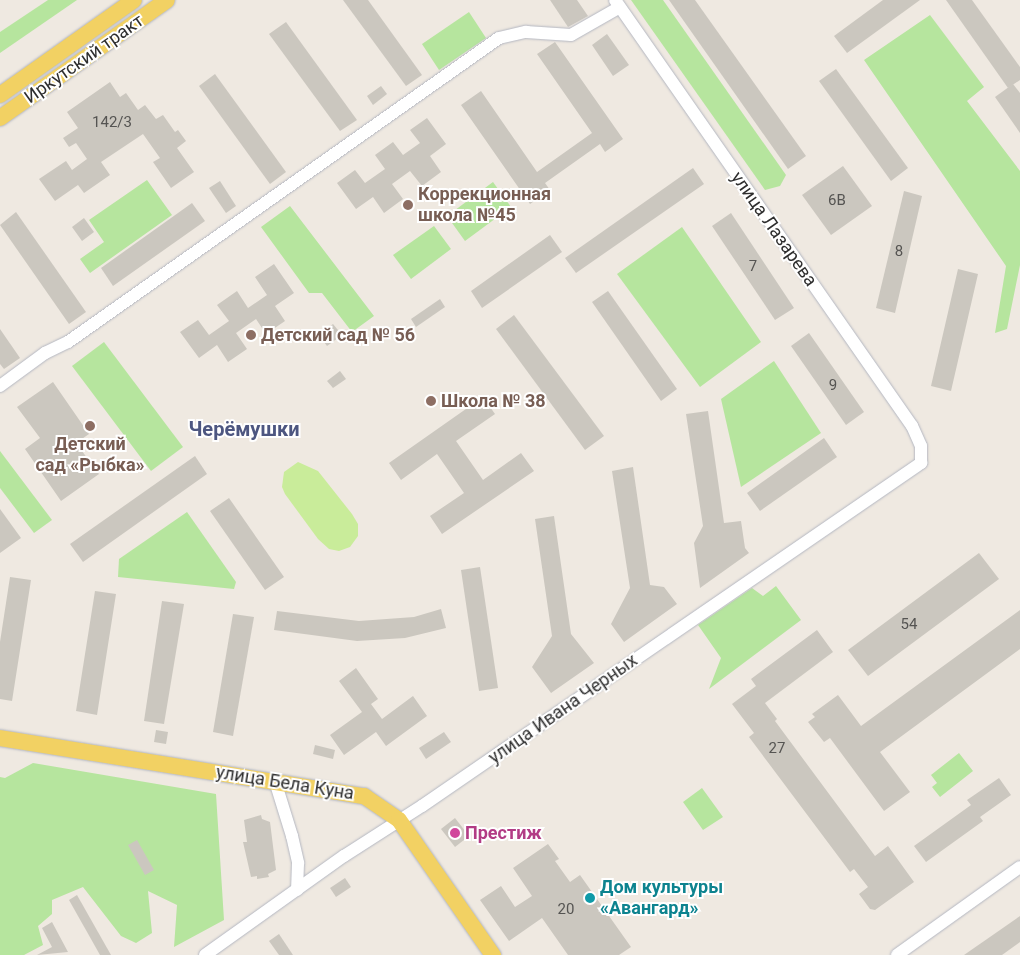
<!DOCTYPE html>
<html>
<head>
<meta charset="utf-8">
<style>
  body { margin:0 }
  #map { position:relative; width:1020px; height:955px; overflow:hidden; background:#efe9e1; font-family:Roboto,sans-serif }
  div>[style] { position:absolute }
  .green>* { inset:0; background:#b6e59e }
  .pitch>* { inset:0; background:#c9ec9a }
  .building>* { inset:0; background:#cbc7bf }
  .roads { filter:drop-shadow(0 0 1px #b4b7c1) drop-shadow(0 0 1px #b4b7c1) }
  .minor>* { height:12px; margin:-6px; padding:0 6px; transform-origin:6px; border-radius:6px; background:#fff }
  .major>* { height:16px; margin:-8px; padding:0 8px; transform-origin:8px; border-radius:8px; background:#f2d163 }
  .dots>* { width:14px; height:14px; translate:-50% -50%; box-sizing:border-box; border:2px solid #fff; border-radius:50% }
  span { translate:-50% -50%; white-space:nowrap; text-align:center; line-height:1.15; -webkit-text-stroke:4px #fff; paint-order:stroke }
  .number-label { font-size:15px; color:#555452 }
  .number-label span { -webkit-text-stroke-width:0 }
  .street-label { font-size:18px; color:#2e2e2e }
  .education-label { font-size:18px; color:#785e54; font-weight:700 }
  .left { translate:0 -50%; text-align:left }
  .hotel-label { font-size:18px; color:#b23c85; font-weight:700 }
  .culture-label { font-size:18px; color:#0d838f; font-weight:700 }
  .quarter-label { font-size:20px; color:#4d5680; font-weight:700 }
</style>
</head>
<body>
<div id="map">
  <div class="green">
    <div style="clip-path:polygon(48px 0,77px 0,0 53px,0 32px)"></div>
    <div style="clip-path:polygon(631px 0,663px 0,786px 175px,780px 186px,765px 190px)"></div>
    <div style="clip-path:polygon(469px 12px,486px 38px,439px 70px,422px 44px)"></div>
    <div style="clip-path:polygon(930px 15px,984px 87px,967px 101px,1020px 171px,1020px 265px,1007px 329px,995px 333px,1006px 266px,864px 60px)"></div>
    <div style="clip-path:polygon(147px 180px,172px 215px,90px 273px,80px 259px,104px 242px,89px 220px)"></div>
    <div style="clip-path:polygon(493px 182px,511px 207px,465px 241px,447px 216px)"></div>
    <div style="clip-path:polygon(290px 206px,374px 316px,352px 332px,322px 293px,309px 293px,261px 227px)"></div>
    <div style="clip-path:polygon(434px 226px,451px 249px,411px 279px,393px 255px)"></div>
    <div style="clip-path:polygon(682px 227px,761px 342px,700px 387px,617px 274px)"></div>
    <div style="clip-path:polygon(104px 342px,183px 447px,151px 471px,72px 366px)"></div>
    <div style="clip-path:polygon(774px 361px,821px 433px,741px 487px,721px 399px)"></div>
    <div style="clip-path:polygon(0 451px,52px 520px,34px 533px,0 488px)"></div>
    <div style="clip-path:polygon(187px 512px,236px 582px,234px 589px,118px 577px,119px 559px)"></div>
    <div style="clip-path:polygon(776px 586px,801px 620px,709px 689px,721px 658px,698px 625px,752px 588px,763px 596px)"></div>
    <div style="clip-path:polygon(959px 753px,973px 771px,940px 797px,932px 787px,937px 783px,931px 775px)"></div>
    <div style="clip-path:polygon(33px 763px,216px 794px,224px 920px,174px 947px,177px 905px,148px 891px,152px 933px,136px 943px,121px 936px,83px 887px,52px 900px,52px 914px,38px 926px,43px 945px,24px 955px,0 955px,0 777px,5px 778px)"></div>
    <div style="clip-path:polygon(702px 788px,723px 817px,703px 830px,683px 802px)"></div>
  </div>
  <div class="pitch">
    <div style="clip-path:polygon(298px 462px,318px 471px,352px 514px,358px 524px,358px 536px,350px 547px,339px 551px,329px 549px,318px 539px,285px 494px,282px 487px,284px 472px)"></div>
  </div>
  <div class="building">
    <div style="clip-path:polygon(343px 0,368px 0,422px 75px,406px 86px)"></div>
    <div style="clip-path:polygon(550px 0,577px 0,588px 16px,568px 27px)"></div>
    <div style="clip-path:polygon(669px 0,695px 0,806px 156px,788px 169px)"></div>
    <div style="clip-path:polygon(883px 0,920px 0,847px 53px,834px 36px)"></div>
    <div style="clip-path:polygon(946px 0,972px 0,1020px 67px,1020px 80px,1008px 88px)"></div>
    <div style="clip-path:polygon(286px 22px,357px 120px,340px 131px,269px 34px)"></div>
    <div style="clip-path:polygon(607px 34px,629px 65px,613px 76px,592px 45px)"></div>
    <div style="clip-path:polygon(555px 42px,623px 139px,605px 152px,600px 144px,545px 183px,550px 190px,530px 204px,461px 105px,481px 91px,537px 172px,592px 133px,537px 54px)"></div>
    <div style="clip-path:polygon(836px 69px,908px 168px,891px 181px,819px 81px)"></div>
    <div style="clip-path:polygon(215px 74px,286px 172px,270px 184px,199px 86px)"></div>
    <div style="clip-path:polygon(110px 82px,120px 97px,126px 93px,138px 110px,145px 105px,156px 119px,163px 115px,175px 132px,178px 130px,186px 141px,177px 148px,194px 172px,171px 188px,153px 162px,160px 158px,143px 134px,101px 162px,110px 175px,84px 193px,78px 185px,55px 201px,39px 179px,66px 161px,72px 170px,87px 159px,76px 143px,69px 147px,63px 138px,78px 128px,67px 112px)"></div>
    <div style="clip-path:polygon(1013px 84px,1020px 93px,1020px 133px,995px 97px)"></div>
    <div style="clip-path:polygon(381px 86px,387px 94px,373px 105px,367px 96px)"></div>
    <div style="clip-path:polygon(427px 118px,446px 144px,430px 156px,441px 172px,422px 186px,410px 171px,392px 184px,403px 199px,384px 213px,373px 197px,356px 209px,337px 183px,355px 170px,365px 183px,385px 169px,375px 155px,393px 142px,403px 155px,420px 143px,410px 130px)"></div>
    <div style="clip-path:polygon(843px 166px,872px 206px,831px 235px,802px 195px)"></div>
    <div style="clip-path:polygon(693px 168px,704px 184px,576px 273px,565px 258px)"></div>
    <div style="clip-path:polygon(220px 181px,236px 206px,226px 213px,209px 188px)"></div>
    <div style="clip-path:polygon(904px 191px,922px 196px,895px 313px,876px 308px)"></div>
    <div style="clip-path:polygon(192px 203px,205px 221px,113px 286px,101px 268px)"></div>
    <div style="clip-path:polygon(16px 212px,86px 312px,69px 324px,0 225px)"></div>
    <div style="clip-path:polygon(731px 213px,794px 308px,775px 320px,712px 226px)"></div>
    <div style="clip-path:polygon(84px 218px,94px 232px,82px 241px,72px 227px)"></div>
    <div style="clip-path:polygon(550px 235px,562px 252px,482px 308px,471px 291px)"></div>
    <div style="clip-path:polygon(274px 264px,294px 293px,275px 306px,285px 321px,266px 334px,256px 319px,236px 333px,247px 349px,228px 362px,217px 345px,199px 358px,180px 332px,198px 320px,209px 335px,229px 321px,217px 305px,237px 291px,248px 308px,267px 295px,255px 277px)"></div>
    <div style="clip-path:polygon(958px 269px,978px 274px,951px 391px,931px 386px)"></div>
    <div style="clip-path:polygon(608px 291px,677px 389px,661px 401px,592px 302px)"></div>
    <div style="clip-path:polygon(440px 299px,445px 307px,416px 327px,411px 319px)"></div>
    <div style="clip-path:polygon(514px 315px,604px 436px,585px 450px,496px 329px)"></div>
    <div style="clip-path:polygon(333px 324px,342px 335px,327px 346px,319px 335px)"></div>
    <div style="clip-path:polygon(0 329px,20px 358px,4px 369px,0 364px)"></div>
    <div style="clip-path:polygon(809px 333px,864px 412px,846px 425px,791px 346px)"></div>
    <div style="clip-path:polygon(340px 371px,346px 379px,333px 388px,327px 381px)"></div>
    <div style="clip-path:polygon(53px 382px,89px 434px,76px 443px,99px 474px,61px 501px,25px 449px,40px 438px,17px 407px)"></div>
    <div style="clip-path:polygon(483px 397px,495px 414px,456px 441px,483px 480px,521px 453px,534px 471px,442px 534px,430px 516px,464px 493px,437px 454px,401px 480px,389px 463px)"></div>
    <div style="clip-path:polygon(708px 411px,724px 523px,741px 521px,745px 548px,749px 553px,700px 588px,694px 543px,703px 526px,686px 414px)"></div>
    <div style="clip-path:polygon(824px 438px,837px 457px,760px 511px,747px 493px)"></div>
    <div style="clip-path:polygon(195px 456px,207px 474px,83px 562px,70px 544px)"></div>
    <div style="clip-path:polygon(633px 467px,650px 585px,664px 587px,677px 604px,624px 642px,611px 624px,630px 588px,612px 471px)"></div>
    <div style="clip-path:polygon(229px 498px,284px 577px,265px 590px,210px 511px)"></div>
    <div style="clip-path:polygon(0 509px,21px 538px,0 553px)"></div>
    <div style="clip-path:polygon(554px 516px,571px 634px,594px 663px,551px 693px,532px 667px,552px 636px,535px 519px)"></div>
    <div style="clip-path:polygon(979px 553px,999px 579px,868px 676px,848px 650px)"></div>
    <div style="clip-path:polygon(480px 567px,498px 688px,479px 691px,461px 570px)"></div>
    <div style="clip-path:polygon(10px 577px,31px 580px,12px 701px,0 699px,0 642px)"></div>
    <div style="clip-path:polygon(95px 591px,116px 594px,97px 715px,76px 711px)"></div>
    <div style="clip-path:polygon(162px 601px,184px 604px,164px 724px,144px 721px)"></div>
    <div style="clip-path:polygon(441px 609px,446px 628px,405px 638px,357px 641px,274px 630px,277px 611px,359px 621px,414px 617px)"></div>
    <div style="clip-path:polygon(1020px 610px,1020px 649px,880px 752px,910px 792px,884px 811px,830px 738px,824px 742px,808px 722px,815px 717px,812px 714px,838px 695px,861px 726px)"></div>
    <div style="clip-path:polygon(233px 614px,254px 617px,233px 736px,213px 732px)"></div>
    <div style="clip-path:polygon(817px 630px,833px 652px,765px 703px,777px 719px,775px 721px,875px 856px,888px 846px,914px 882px,875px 910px,870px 909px,859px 894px,868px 887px,854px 869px,850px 872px,749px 737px,754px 733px,732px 704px,756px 686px,751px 679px)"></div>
    <div style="clip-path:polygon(356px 668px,378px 699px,371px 704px,382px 719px,413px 696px,427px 716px,386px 746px,376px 732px,344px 755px,330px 735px,362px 712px,339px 681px)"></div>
    <div style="clip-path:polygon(156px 730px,168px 732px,166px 744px,154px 742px)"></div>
    <div style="clip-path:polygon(444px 732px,451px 742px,426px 759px,419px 748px)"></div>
    <div style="clip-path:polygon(315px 745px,335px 750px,333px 759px,313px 754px)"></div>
    <div style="clip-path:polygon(999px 778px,1011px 795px,980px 817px,983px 821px,926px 862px,914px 846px,971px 805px,967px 800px)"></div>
    <div style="clip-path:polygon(261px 815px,262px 819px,270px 822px,276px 870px,268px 874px,269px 877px,257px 879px,257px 876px,251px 877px,243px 842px,247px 842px,244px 820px)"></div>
    <div style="clip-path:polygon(455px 818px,469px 836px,455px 847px,441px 829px)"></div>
    <div style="clip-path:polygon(137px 840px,154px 870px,145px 875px,128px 845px)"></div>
    <div style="clip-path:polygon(548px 844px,559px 859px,555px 861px,570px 882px,580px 875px,631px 947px,619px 955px,568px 955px,542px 918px,509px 941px,480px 900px,501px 886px,515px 907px,532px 896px,513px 868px)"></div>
    <div style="clip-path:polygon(345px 878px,351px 887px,336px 897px,330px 888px)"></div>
    <div style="clip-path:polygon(77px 895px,111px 955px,100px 955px,69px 900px)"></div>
    <div style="clip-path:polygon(1020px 916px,1020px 942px,1002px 955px,964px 955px)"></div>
    <div style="clip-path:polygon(52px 922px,68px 952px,37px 955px,52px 947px,42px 928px)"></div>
    <div style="clip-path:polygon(279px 934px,293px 955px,279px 955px,269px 941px)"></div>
  </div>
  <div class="roads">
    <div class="minor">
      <div style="left:0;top:386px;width:56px;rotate:-36.3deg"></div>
      <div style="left:45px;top:353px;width:25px;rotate:-26deg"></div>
      <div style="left:68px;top:342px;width:527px;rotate:-35.2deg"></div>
      <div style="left:499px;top:38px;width:28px;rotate:-13deg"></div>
      <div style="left:526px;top:32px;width:45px;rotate:3.8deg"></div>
      <div style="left:571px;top:35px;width:56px;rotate:-29.7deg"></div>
      <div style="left:275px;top:781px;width:58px;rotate:72.8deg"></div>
      <div style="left:292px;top:836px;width:28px;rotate:77deg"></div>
      <div style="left:298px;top:863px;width:27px;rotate:92deg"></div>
      <div style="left:205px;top:955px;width:171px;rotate:-35.5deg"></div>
      <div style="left:344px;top:856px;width:93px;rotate:-32.7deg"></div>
      <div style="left:422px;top:806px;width:606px;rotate:-34.5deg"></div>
      <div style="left:921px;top:463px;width:17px;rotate:-90deg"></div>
      <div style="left:921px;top:446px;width:22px;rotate:-114deg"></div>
      <div style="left:912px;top:426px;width:519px;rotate:-124.88deg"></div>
      <div style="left:897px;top:955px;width:151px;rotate:-35.6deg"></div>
    </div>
    <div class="major">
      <div style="left:0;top:95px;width:164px;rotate:-35.3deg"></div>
      <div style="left:0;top:118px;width:204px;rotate:-35.2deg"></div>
      <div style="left:0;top:738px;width:369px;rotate:9.1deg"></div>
      <div style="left:364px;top:796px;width:42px;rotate:34.4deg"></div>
      <div style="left:399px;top:820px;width:165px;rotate:55.2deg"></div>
    </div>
  </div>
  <div class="dots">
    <div style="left:408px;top:205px;background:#8d6e63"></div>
    <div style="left:251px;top:335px;background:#8d6e63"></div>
    <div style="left:431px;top:401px;background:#8d6e63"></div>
    <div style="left:90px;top:426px;background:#8d6e63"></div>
    <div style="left:455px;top:833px;background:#d1479c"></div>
    <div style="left:590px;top:898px;background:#0f9aa8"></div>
  </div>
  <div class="number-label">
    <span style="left:112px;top:123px">142/3</span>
    <span style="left:837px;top:201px">6В</span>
    <span style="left:899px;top:252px">8</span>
    <span style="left:753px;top:267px">7</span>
    <span style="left:833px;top:386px">9</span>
    <span style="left:909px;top:625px">54</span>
    <span style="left:777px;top:749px">27</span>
    <span style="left:566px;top:910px">20</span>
  </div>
  <div class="street-label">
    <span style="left:84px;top:59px;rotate:-35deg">Иркутский тракт</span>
    <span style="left:774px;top:229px;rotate:55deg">улица Лазарева</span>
    <span style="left:563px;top:709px;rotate:-35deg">улица Ивана Черных</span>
    <span style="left:285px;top:783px;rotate:9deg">улица Бела Куна</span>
  </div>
  <div class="education-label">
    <span class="left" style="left:418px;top:205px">Коррекционная<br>школа №45</span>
    <span class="left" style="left:261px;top:335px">Детский сад № 56</span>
    <span class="left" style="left:441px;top:401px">Школа № 38</span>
    <span style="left:90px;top:455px">Детский<br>сад «Рыбка»</span>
  </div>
  <div class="hotel-label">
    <span class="left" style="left:465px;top:833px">Престиж</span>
  </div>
  <div class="culture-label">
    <span class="left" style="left:600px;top:898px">Дом культуры<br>«Авангард»</span>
  </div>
  <div class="quarter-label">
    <span style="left:244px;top:429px">Черёмушки</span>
  </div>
</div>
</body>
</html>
